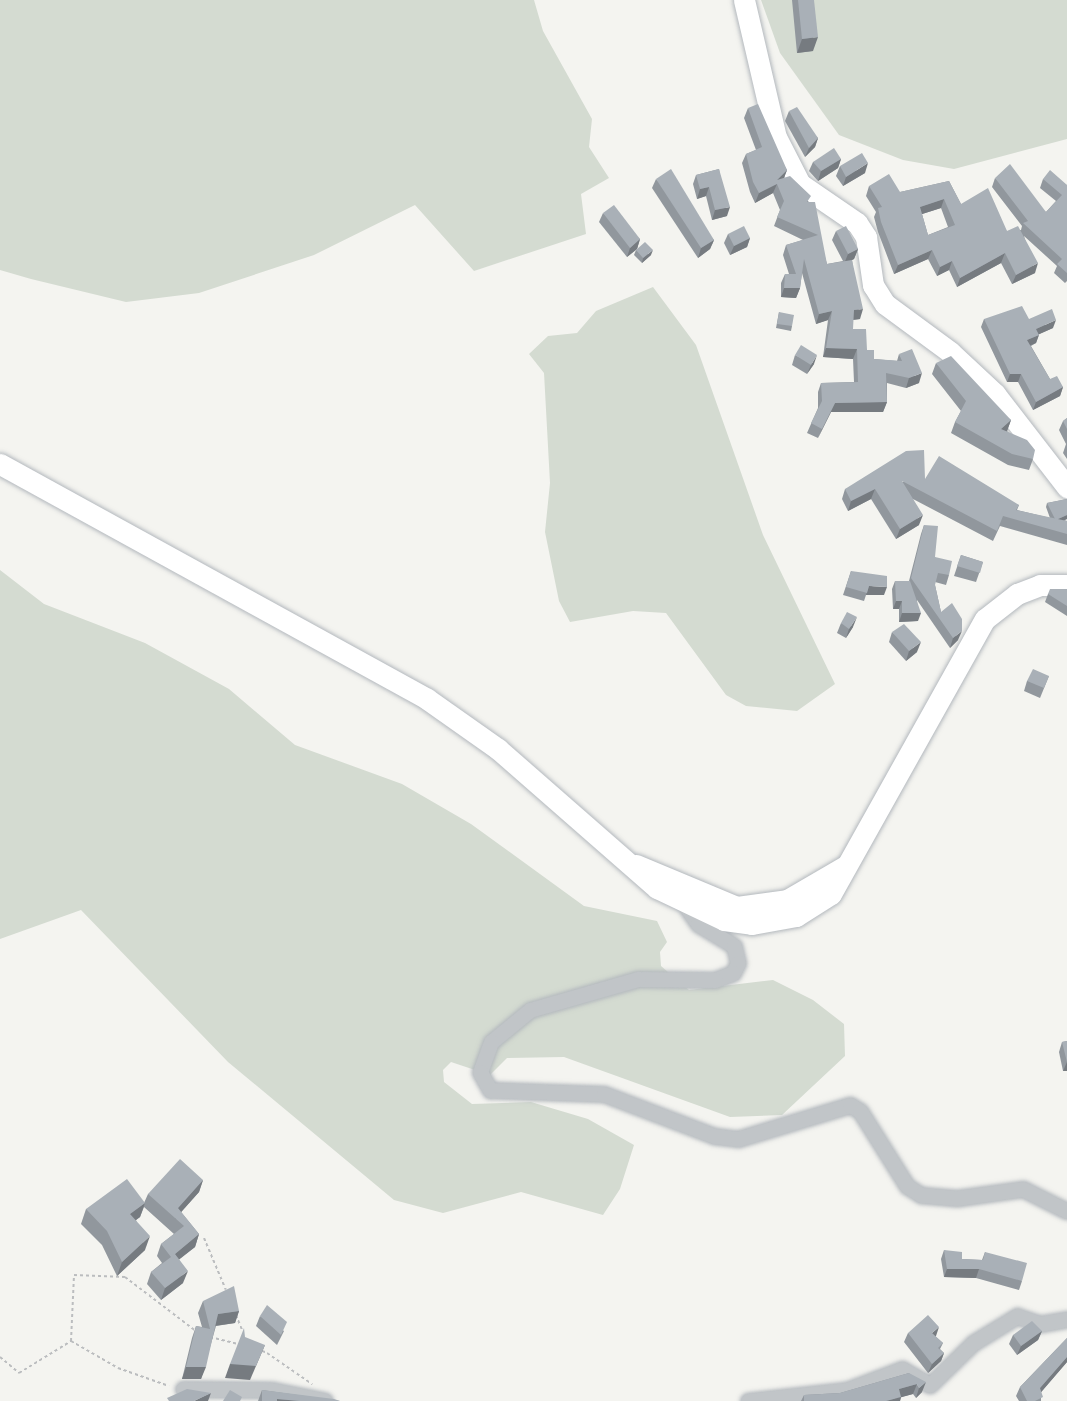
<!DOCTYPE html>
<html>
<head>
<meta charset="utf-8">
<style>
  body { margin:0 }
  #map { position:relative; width:1067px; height:1401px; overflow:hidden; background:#f4f4f0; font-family:Roboto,sans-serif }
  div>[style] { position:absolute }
  .green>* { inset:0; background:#d4dbd1 }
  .path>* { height:2px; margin-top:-1px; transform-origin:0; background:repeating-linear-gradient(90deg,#bbbdbf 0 3px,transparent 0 6px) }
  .roads { filter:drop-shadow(0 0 2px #b3b8bd) drop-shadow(0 0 2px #b3b8bd) }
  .street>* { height:15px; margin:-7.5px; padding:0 7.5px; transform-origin:7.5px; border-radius:7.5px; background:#c1c5c8 }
  .secondary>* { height:21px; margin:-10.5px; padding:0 10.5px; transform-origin:10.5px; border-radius:10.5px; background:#fff }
  .wall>* { inset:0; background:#91979d }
  .shaded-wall>* { inset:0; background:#767b80 }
  .building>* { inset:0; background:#a9b0b7 }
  span { translate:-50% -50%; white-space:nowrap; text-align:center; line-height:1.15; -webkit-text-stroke:6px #fff; paint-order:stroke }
</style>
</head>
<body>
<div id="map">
  <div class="green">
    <div style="clip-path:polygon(0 0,534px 0,543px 31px,592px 119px,589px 147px,609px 178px,581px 194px,586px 234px,474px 271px,415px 205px,314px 255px,199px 293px,126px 302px,31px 279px,0 270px)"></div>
    <div style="clip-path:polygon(761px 0,1067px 0,1067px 139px,954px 169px,903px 160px,839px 135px,780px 53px)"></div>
    <div style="clip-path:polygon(653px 287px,696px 345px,763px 535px,835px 684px,797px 711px,746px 706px,726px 695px,666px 613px,633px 611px,570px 622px,559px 601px,545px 532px,550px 483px,544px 373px,529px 354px,548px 336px,577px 333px,596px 311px)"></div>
    <div style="clip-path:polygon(0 570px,44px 604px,145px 643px,229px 689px,295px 745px,402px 784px,471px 824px,584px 906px,657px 921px,667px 942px,660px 952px,661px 966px,689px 990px,773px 980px,813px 1000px,844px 1024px,845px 1056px,782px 1115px,730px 1117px,564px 1057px,507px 1058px,490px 1075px,451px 1062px,443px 1070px,444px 1082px,472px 1104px,531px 1102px,588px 1119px,634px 1145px,620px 1189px,603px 1215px,521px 1192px,443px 1213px,394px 1200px,228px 1062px,81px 910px,0 939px)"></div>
  </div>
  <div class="path">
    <div style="left:204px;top:1238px;width:56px;rotate:67.1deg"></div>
    <div style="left:236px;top:1315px;width:18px;rotate:68deg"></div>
    <div style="left:210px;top:1337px;width:30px;rotate:14deg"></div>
    <div style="left:71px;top:1341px;width:66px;rotate:-87.4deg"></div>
    <div style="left:74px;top:1275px;width:51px;rotate:2.2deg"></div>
    <div style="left:125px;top:1277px;width:89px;rotate:37.3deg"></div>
    <div style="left:262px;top:1351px;width:6px;rotate:18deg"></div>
    <div style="left:267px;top:1353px;width:55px;rotate:34.6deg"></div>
    <div style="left:0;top:1357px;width:25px;rotate:40deg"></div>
    <div style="left:19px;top:1373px;width:61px;rotate:-31.6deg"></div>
    <div style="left:71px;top:1341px;width:54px;rotate:29.9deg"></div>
    <div style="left:118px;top:1368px;width:54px;rotate:19.4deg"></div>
  </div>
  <div class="roads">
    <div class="street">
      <div style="left:682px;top:901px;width:28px;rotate:55deg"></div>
      <div style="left:698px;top:924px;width:42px;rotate:31.4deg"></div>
      <div style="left:734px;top:946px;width:17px;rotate:77deg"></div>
      <div style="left:738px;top:963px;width:11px;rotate:117deg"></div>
      <div style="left:733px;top:973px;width:19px;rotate:159deg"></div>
      <div style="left:715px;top:980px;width:77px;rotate:-179.3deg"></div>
      <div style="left:638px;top:979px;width:112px;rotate:164deg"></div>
      <div style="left:530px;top:1010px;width:50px;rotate:140.6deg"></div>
      <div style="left:491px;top:1042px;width:32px;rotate:110deg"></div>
      <div style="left:480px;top:1072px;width:21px;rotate:61deg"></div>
      <div style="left:490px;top:1090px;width:114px;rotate:2deg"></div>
      <div style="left:604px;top:1094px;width:118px;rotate:20.9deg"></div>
      <div style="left:714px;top:1136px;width:24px;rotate:7deg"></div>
      <div style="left:738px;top:1139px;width:117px;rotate:-16.9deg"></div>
      <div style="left:850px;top:1105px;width:12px;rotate:31deg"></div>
      <div style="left:860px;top:1111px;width:89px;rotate:57.9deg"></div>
      <div style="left:907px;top:1186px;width:17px;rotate:33deg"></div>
      <div style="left:921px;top:1195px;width:37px;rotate:5deg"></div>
      <div style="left:958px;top:1198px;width:66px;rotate:-7.9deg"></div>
      <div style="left:1023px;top:1189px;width:49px;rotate:26.6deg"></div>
      <div style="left:183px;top:1389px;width:89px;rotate:0.6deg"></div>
      <div style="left:272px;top:1390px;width:54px;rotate:11.7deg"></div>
      <div style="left:748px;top:1401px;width:100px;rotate:-6.3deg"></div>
      <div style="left:847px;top:1390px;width:59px;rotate:-20.9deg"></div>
      <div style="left:902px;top:1369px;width:32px;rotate:30deg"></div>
      <div style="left:930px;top:1385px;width:60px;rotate:-44.3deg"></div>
      <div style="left:973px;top:1343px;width:52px;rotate:-31.5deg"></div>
      <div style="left:1017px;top:1316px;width:24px;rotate:19deg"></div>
      <div style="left:1040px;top:1324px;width:27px;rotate:-10deg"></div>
    </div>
    <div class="secondary">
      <div style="left:744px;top:0;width:141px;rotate:76.9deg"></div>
      <div style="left:776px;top:137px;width:53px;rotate:62.9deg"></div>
      <div style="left:800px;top:184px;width:69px;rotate:34.4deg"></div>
      <div style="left:857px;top:223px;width:17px;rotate:57deg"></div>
      <div style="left:866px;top:237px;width:49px;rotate:81.7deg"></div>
      <div style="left:873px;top:285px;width:22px;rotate:58deg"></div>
      <div style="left:885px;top:304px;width:81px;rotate:36.4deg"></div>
      <div style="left:950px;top:352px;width:62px;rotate:43deg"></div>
      <div style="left:995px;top:394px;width:118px;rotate:52.3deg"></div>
      <div style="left:0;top:464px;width:487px;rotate:28.8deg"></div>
      <div style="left:427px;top:699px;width:87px;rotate:35.2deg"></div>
      <div style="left:498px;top:749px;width:211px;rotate:41.2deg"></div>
      <div style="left:657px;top:888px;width:74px;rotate:25.5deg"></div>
      <div style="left:724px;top:920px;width:28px;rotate:8deg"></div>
      <div style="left:752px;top:924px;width:45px;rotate:-10.3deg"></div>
      <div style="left:796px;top:916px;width:41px;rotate:-32.2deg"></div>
      <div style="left:831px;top:894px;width:315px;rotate:-60.8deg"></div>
      <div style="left:985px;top:619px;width:41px;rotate:-38deg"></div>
      <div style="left:1017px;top:594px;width:25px;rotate:-21deg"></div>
      <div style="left:1040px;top:585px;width:27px"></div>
      <div style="left:636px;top:865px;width:109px;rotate:22.6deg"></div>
      <div style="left:737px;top:907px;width:50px;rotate:-8deg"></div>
      <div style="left:787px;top:900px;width:66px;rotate:-30.1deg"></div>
    </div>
  </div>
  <div class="wall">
    <div style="clip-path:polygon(792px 0,814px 0,813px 51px,797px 53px)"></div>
    <div style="clip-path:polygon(748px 108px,787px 170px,784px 178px,809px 202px,827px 264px,843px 261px,832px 240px,836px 231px,858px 249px,854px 259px,852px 260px,860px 319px,853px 320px,853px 329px,867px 350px,874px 359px,897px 361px,899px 354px,919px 383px,906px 388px,887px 383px,887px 402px,883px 412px,831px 412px,818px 438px,807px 433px,818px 408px,818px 392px,821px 383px,854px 382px,853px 359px,823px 357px,828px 320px,816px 324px,802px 273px,800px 288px,796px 298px,781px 297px,781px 283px,785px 274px,789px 274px,783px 255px,786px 245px,803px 240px,774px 226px,780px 210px,773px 193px,755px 203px,750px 192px,742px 163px,746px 154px,756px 150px,744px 118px)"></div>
    <div style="clip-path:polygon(789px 111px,818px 138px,815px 147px,805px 157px,785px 121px)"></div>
    <div style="clip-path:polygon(841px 159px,838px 168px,818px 181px,809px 171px,813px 162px)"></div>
    <div style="clip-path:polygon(840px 166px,865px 173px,843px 186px,836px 176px)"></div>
    <div style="clip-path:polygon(719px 169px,727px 216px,712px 220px,706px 196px,697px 199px,693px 184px,696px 175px)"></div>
    <div style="clip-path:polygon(evenodd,995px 178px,1046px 212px,1056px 201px,1040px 188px,1043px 179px,1067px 185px,1067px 281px,1065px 283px,1054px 273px,1057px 266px,1024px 236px,1035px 273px,1012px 284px,1001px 263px,957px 287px,949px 270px,937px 276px,928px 259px,894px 274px,878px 232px,874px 217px,876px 212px,866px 196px,869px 186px,900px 192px,949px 181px,961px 204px,1007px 231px,1021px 230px,1022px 226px,992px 187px,995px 178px,941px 208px,948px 227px,928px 235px,922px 214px,941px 208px)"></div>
    <div style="clip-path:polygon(656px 179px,714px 240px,710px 249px,698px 258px,652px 188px)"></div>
    <div style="clip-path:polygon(603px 213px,640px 239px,637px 249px,627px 257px,599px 222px)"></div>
    <div style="clip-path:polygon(728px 234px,750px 238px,747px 247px,730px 255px,724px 243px)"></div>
    <div style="clip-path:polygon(636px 250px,651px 255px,642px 263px,634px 255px)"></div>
    <div style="clip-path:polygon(779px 312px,792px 326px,791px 331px,776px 328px)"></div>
    <div style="clip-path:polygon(984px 319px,1029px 319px,1053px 328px,1039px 334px,1036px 343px,1031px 346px,1050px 379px,1063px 387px,1060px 396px,1033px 410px,1018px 382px,1007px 382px,981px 327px)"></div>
    <div style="clip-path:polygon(795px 355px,814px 364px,807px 374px,792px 365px)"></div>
    <div style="clip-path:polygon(936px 363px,1011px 420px,1007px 431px,1033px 459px,1029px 470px,1008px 465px,951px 433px,955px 422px,961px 411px,932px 374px)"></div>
    <div style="clip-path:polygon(1067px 418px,1067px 459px,1063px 453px,1066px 444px,1059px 430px,1063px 421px)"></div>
    <div style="clip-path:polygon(925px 479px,1019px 505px,1017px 510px,1050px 518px,1046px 507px,1047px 503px,1067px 499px,1067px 519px,1064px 520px,1067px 521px,1067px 545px,1000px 526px,993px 541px,913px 499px,919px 525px,896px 539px,871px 499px,848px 511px,842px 499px,845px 489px)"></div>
    <div style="clip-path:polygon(924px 525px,935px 557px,949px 575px,946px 585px,935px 582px,935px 585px,941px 612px,958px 640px,950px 648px,917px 600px,918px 621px,899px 622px,899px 609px,893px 609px,892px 589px,895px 581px,909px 581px,921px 534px)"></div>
    <div style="clip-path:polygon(961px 555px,983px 562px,976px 582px,954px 576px)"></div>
    <div style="clip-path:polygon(851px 571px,884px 595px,866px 595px,864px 601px,843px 595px)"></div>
    <div style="clip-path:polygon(1067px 589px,1067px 616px,1045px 602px,1048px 594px)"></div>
    <div style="clip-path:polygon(841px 623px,853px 627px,846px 638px,837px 633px)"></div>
    <div style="clip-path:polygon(892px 632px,917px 652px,906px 661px,889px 642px)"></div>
    <div style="clip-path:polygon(1049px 676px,1040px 698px,1024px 691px,1027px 681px)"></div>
    <div style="clip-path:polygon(1067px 1041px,1067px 1071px,1063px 1071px,1059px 1052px,1062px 1042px)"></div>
    <div style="clip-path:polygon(203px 1180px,199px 1192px,181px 1212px,199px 1234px,195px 1247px,179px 1259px,183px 1283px,161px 1300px,147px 1284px,151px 1272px,162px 1263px,157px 1256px,161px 1244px,174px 1234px,144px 1207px,140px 1217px,136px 1220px,145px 1250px,117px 1276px,102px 1245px,81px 1224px,86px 1209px,144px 1203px,148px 1194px)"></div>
    <div style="clip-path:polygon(944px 1250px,962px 1259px,982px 1260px,985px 1252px,1022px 1281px,1019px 1290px,976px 1278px,944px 1277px,941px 1259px)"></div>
    <div style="clip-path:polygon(203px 1301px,239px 1311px,235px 1323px,216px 1326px,201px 1379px,182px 1379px,192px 1338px,196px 1326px,202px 1327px,198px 1313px)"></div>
    <div style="clip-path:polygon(260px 1316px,284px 1331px,277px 1345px,256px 1326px)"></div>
    <div style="clip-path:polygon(1042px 1331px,1038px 1340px,1017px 1355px,1009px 1344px,1013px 1335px)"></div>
    <div style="clip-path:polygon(908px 1333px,935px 1336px,943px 1343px,940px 1349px,944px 1353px,941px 1361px,928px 1373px,904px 1342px)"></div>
    <div style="clip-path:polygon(1067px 1338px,1067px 1362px,1041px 1392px,1041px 1401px,1019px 1401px,1016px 1396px,1020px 1387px)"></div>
    <div style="clip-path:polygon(909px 1373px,922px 1392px,916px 1398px,913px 1394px,901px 1397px,900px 1401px,801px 1401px,804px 1395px,840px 1393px)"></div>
    <div style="clip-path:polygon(262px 1390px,340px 1401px,258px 1401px)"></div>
  </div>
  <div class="shaded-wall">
    <div style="clip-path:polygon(818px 37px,813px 51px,797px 53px,802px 39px)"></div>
    <div style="clip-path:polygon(818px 138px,815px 147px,805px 157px,809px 148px)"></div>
    <div style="clip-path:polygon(841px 159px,838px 168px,818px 181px,821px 171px)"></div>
    <div style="clip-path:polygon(868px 163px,865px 173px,843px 186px,846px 177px)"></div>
    <div style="clip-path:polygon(787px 170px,783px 180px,777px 184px,773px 193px,755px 203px,759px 193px,777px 180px)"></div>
    <div style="clip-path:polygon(709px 187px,706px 196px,697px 199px,700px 189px)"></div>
    <div style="clip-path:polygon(944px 199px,941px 208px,916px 216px,920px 207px)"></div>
    <div style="clip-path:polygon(730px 207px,727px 216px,712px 220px,715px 210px)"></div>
    <div style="clip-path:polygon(750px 238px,747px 247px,730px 255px,734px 246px)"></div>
    <div style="clip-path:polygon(640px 239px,637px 249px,627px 257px,630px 248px)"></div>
    <div style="clip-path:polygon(714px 240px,710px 249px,698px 258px,701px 248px)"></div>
    <div style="clip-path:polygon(858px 249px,854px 259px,844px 264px,848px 254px)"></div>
    <div style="clip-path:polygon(653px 250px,651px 255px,642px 263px,643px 258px)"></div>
    <div style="clip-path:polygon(932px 250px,928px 259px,894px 274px,898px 265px)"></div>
    <div style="clip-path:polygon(1005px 253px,1001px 263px,957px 287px,960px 278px)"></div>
    <div style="clip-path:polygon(952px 261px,949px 270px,937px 276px,940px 267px)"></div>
    <div style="clip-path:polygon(1038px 263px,1035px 273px,1012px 284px,1016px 275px)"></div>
    <div style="clip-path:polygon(784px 288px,800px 288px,796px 298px,781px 297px)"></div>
    <div style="clip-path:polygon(863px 309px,860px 319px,851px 320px,854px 310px)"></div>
    <div style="clip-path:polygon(832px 311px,828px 320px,816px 324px,819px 314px)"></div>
    <div style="clip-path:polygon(1056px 320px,1053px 328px,1033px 337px,1036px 329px)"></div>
    <div style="clip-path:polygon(1039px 335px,1036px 343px,1024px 348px,1027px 340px)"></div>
    <div style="clip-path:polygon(826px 348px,857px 349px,853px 359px,823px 357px)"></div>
    <div style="clip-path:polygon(817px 355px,814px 364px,807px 374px,811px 365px)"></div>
    <div style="clip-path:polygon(922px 373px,919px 383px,906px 388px,909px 378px)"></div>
    <div style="clip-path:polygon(1010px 374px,1021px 374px,1018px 382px,1007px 382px)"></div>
    <div style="clip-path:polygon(1063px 387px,1060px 396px,1033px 410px,1036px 402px)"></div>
    <div style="clip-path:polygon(887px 402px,883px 412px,831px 412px,818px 438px,822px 429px,835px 403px)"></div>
    <div style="clip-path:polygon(1011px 420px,1007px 431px,997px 440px,1001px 429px)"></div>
    <div style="clip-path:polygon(875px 489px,871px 499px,848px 511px,851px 501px)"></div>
    <div style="clip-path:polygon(923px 515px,919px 525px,896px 539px,900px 529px)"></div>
    <div style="clip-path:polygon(1067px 515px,1067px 519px,1054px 525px,1056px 520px)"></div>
    <div style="clip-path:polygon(869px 586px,887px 587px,884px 595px,866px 595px)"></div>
    <div style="clip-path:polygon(896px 601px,902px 601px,899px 609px,893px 609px)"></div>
    <div style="clip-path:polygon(902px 613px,921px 613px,918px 621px,899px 622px)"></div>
    <div style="clip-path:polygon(857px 617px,853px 627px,846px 638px,849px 629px)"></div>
    <div style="clip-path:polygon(962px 631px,958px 640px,950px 648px,953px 638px)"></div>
    <div style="clip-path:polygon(921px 642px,917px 652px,906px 661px,909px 651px)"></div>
    <div style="clip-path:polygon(1067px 1062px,1067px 1071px,1063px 1071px)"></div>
    <div style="clip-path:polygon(203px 1180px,199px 1192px,175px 1219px,178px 1208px)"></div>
    <div style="clip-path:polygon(145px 1203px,140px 1217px,125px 1228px,130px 1214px)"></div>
    <div style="clip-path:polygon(199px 1234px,195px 1247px,171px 1266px,175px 1254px)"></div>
    <div style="clip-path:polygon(150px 1236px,145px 1250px,117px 1276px,122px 1262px)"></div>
    <div style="clip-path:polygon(947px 1269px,979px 1269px,976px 1278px,944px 1277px)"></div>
    <div style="clip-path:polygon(188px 1271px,183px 1283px,161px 1300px,165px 1288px)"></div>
    <div style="clip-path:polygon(239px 1311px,235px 1323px,214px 1326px,218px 1314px)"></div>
    <div style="clip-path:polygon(939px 1327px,936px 1336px,929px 1342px,932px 1333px)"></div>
    <div style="clip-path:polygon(1042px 1331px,1038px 1340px,1017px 1355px,1021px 1346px)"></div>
    <div style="clip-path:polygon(265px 1345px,250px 1380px,225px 1378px,230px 1364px)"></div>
    <div style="clip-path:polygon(944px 1353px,941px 1361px,928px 1373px,932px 1364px)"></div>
    <div style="clip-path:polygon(1067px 1357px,1067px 1362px,1037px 1397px,1040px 1388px)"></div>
    <div style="clip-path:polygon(186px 1367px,206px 1367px,201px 1379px,182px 1379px)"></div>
    <div style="clip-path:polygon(926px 1382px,922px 1392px,916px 1398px,919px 1388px)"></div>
    <div style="clip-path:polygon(917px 1384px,913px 1394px,895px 1399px,899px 1389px)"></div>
    <div style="clip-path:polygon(211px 1393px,208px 1401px,194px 1401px)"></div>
    <div style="clip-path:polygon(901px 1397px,900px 1401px,886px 1401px)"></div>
    <div style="clip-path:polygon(277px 1399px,300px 1401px,276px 1401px)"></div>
  </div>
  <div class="building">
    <div style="clip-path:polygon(798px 0,814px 0,818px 37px,802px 39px)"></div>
    <div style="clip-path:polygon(758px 104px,787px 170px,777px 180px,790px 176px,811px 196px,807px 202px,815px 202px,827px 264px,852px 260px,863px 309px,854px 310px,853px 329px,866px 329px,867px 350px,874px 350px,874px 359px,902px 361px,899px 354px,912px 349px,922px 373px,909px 378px,886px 373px,887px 402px,835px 403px,822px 429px,811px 423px,822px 401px,821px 383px,858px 382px,857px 349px,826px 348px,832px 311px,819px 314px,804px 259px,800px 288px,784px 288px,785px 274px,796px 274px,786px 245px,818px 235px,777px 217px,784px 201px,777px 184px,759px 193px,753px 182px,746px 154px,762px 147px,748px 108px)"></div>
    <div style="clip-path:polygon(797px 107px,818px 138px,809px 148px,789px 111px)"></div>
    <div style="clip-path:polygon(834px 148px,841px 159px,821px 171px,813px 162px)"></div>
    <div style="clip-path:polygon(862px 153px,868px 163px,846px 177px,840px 166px)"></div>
    <div style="clip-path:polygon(1010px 164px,1046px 212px,1062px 195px,1043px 179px,1050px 170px,1067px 185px,1067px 273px,1057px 264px,1062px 259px,1023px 223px,1028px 221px,995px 178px)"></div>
    <div style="clip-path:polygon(671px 169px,714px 240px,701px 248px,656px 179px)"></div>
    <div style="clip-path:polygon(719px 169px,730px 207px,715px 210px,709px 187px,700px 189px,696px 175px)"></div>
    <div style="clip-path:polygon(evenodd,889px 174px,900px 192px,949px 181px,961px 204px,988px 188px,1007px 231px,1018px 226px,1038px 263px,1016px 275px,1005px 253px,960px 278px,952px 261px,940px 267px,932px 250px,898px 265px,881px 222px,878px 208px,882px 207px,869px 186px,889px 174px,944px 199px,955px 225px,928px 235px,920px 207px,944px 199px)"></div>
    <div style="clip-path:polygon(614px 205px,640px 239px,630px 248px,603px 213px)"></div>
    <div style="clip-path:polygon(744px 226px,750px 238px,734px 246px,728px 234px)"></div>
    <div style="clip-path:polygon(846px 226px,858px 249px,848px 254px,836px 231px)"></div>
    <div style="clip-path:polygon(645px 242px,653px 250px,643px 258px,636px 250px)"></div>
    <div style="clip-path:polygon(1022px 306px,1029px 319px,1052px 309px,1056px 320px,1036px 329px,1039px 335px,1027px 340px,1050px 379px,1057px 376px,1063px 387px,1036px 402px,1021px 374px,1010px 374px,984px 319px)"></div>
    <div style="clip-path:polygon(779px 312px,794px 315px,792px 326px,777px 324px)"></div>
    <div style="clip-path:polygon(801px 345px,817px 355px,811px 365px,795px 355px)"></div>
    <div style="clip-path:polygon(951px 356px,1011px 420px,1001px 429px,1027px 440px,1035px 450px,1033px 459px,1012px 454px,955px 422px,966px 401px,936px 363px)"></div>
    <div style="clip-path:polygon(1067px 418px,1067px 429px,1063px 421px)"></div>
    <div style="clip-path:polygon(924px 450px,925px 479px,939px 456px,1019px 505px,1016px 510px,1067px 521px,1067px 534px,1003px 516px,997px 531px,902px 481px,923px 515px,900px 529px,875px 489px,851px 501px,845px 489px,906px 451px)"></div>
    <div style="clip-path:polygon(1067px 499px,1067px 515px,1058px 519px,1055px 519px,1047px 503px)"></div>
    <div style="clip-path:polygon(924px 525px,938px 526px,935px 557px,952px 561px,949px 575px,938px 573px,935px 585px,941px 612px,952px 603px,962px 619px,962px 631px,953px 638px,911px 578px)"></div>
    <div style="clip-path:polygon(961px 555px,983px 562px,980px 573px,957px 566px)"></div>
    <div style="clip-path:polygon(851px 571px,887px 576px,887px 587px,869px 586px,867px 593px,846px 587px)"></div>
    <div style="clip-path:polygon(895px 581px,910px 581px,921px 613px,902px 613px,902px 601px,896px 601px)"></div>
    <div style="clip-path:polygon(1050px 589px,1067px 589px,1067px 606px,1048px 594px)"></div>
    <div style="clip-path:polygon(847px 612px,857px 617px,849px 629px,841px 623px)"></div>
    <div style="clip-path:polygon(904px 624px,921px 642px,909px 651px,892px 632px)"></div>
    <div style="clip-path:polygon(1033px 669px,1049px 676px,1044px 688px,1027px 681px)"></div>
    <div style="clip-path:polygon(1067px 1041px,1067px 1062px,1062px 1042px)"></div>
    <div style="clip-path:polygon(180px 1159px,203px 1180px,178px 1208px,199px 1234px,175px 1254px,188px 1271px,165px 1288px,151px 1272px,171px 1257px,161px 1244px,184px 1226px,148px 1194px)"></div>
    <div style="clip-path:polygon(127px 1179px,145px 1203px,130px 1214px,150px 1236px,122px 1262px,107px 1231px,86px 1209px)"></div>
    <div style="clip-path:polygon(944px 1250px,962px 1252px,962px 1259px,983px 1260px,985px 1252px,1027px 1263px,1022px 1281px,979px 1269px,947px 1269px)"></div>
    <div style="clip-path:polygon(234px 1286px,239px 1311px,218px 1314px,206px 1367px,186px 1367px,196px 1326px,210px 1329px,203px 1301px)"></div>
    <div style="clip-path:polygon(267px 1305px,287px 1322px,281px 1335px,260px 1316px)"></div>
    <div style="clip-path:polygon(928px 1315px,939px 1327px,932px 1333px,943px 1343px,938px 1348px,944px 1353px,932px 1364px,908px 1333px)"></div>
    <div style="clip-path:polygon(1032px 1321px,1042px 1331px,1021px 1346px,1013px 1335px)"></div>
    <div style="clip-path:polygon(244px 1328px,245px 1337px,265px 1345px,256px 1366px,230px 1364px)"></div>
    <div style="clip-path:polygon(1067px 1338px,1067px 1357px,1040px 1388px,1043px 1397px,1035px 1401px,1027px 1401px,1020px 1387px)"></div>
    <div style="clip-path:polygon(909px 1373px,926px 1382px,919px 1388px,917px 1384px,899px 1389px,901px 1397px,886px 1401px,804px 1401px,804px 1395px,840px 1393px)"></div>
    <div style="clip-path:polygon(187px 1389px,211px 1393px,194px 1401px,169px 1401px,167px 1398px)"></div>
    <div style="clip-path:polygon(230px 1390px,242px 1397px,240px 1401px,223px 1401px)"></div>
    <div style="clip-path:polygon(262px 1390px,334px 1399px,340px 1401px,300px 1401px,277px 1399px,277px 1401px,262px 1401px)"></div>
  </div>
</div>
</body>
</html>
